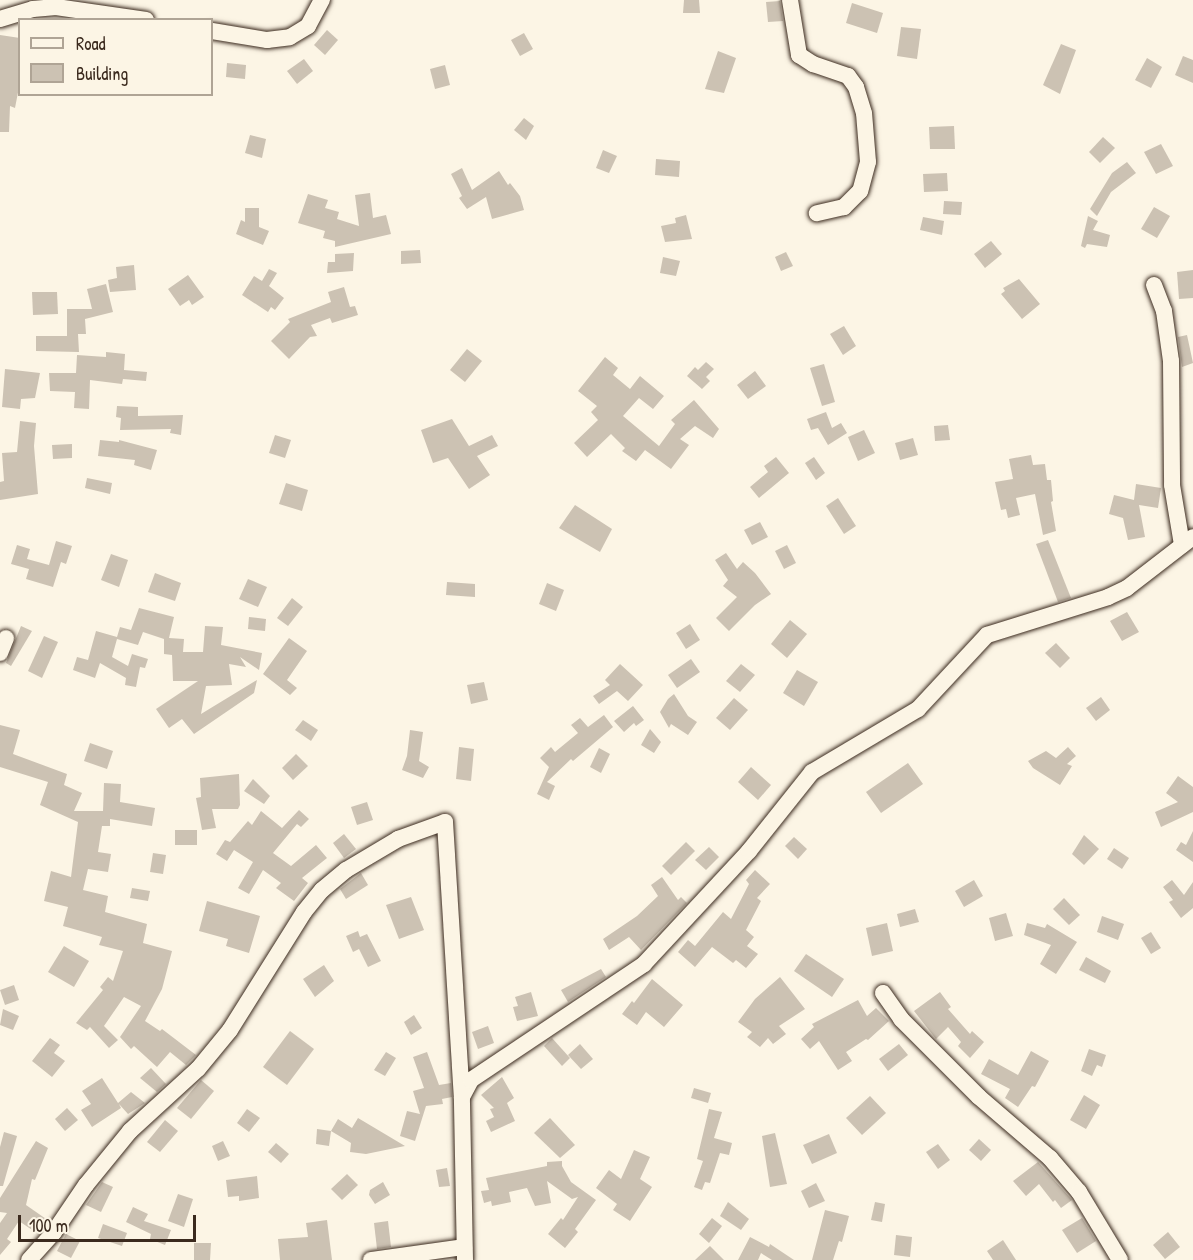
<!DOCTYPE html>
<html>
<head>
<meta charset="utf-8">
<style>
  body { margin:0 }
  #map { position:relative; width:1193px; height:1260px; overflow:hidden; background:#fcf5e5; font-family:"Patrick Hand",sans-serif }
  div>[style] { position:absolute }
  .building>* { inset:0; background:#ccc2b3 }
  .roads { filter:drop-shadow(0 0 2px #3b2a1e) drop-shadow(0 0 2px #3b2a1e) }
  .minor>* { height:16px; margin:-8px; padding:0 8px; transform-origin:8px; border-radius:8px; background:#fcf5e5 }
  span { translate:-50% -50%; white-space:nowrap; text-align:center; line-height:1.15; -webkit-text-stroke:6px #fcf5e5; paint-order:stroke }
  .legend { position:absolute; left:18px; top:18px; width:195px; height:78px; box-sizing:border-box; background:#fcf5e5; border:2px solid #afa495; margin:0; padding:8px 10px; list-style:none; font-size:18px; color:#3b2a1e }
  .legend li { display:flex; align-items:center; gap:12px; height:30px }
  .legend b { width:30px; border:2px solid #afa495 }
  .scale { position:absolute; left:18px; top:1215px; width:178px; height:27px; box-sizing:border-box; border:3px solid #3b2a1e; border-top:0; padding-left:8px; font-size:18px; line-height:21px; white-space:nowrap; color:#3b2a1e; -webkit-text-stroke:4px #fcf5e5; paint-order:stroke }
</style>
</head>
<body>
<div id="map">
  <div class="building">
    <div style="clip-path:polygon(684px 0,699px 0,700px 13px,683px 13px)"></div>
    <div style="clip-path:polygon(780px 1px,783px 21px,768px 22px,766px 2px)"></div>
    <div style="clip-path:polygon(852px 3px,883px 13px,877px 33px,846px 23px)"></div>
    <div style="clip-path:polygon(901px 27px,921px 29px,917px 59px,897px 56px)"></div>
    <div style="clip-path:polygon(327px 30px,338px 40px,325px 55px,314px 45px)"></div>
    <div style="clip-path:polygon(524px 33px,533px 49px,520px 56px,511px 40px)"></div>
    <div style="clip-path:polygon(0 35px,20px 38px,20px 82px,15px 108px,10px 106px,9px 132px,0 132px)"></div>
    <div style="clip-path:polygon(1061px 44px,1076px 50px,1060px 94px,1043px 85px)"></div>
    <div style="clip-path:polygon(718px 51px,736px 58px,724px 93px,705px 89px)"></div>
    <div style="clip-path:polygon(1183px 56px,1193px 60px,1193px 83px,1175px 75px)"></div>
    <div style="clip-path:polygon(1147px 58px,1162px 67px,1151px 88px,1135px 80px)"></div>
    <div style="clip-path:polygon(304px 59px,313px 71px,297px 84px,287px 71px)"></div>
    <div style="clip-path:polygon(227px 63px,246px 65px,245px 79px,226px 77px)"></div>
    <div style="clip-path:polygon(445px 65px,450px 85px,435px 89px,430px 69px)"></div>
    <div style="clip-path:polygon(524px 118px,534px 126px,526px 140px,514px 130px)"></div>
    <div style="clip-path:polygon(954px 126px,955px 149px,930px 149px,929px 127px)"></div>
    <div style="clip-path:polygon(250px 135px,266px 139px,262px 158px,245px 153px)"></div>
    <div style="clip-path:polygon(1103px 137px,1115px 148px,1100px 163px,1089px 152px)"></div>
    <div style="clip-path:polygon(1161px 144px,1173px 166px,1156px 174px,1144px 152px)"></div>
    <div style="clip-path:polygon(603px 150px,617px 156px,609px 173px,596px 168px)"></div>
    <div style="clip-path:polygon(656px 159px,680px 161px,679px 177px,655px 175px)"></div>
    <div style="clip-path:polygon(1127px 162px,1136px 173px,1111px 192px,1097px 216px,1090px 209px,1112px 173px)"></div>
    <div style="clip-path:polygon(462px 168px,472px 190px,499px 171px,508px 185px,510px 183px,520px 196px,524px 210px,492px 219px,486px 197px,467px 209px,459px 198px,462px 196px,451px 174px)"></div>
    <div style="clip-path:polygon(947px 173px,948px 191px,924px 192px,923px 174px)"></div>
    <div style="clip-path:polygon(370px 193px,373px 218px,386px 215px,391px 234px,335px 247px,335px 241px,323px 238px,325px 231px,298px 223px,308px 194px,328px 200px,325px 208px,339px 212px,337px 219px,359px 226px,355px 195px)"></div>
    <div style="clip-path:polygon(944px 201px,962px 202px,961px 215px,943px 214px)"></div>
    <div style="clip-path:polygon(1154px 207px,1170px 216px,1157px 238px,1141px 229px)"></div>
    <div style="clip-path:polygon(245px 208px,259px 208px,259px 227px,269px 231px,263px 245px,236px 234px,241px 220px,245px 222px)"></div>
    <div style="clip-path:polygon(686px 215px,692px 239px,665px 242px,661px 226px,676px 223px,675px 218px)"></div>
    <div style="clip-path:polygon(1088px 216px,1098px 221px,1093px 230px,1110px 235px,1107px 247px,1087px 244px,1085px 248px,1081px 246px)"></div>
    <div style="clip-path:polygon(923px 217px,944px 221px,942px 235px,920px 230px)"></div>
    <div style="clip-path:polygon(991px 241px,1002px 254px,985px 268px,974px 254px)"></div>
    <div style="clip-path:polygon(420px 250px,421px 263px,401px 264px,401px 251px)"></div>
    <div style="clip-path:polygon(786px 252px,793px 266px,781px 271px,775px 257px)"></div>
    <div style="clip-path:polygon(354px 253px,353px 271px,327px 273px,328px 262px,335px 262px,335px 254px)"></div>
    <div style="clip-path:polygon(663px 257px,680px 261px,676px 276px,660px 273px)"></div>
    <div style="clip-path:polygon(134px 265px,136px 290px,110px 292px,108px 280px,117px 278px,116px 267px)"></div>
    <div style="clip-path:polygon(269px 269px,277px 273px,269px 286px,284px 298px,275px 310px,271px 307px,268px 312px,242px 295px,254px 276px,262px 281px)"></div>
    <div style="clip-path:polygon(1193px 270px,1193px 298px,1179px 299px,1177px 272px)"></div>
    <div style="clip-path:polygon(188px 275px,204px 297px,192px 305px,189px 300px,180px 306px,168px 289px)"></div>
    <div style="clip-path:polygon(1019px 279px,1040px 304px,1022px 319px,1001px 294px,1005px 291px,1003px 288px)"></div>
    <div style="clip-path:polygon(106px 284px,113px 312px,85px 319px,86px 334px,78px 334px,79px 352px,36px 351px,36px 336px,67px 336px,67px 309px,92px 309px,87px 289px)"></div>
    <div style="clip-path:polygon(344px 287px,350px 307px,355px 306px,358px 315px,332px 323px,330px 318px,311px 325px,317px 336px,310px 337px,289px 359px,271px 341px,290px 322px,288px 319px,331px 302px,328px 292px)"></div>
    <div style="clip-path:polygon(32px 292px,57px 292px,58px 314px,33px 315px)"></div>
    <div style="clip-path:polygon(844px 326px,856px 346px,843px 355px,830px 334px)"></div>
    <div style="clip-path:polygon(1187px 335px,1193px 363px,1182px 367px,1178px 337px)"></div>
    <div style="clip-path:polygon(467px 349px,482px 361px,465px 382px,450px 370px)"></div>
    <div style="clip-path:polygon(106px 352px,125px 354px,124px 370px,147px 372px,146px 381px,123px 379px,122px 384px,90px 380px,89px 409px,74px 408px,75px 392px,50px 391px,49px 373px,76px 373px,77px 355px,106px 357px)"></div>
    <div style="clip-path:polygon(605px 357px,618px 368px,613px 375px,630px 389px,640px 376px,664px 396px,653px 409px,639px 398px,623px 416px,659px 446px,675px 424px,671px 420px,694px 400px,719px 429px,713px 438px,695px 426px,680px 439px,689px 445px,671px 469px,645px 450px,636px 461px,622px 451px,625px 448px,611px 434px,587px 457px,574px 443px,598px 420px,591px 412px,597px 406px,578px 391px)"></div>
    <div style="clip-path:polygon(706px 362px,714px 369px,706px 377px,710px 381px,702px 389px,687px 376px,695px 367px,698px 370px)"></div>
    <div style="clip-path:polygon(824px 364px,835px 402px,822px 406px,810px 368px)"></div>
    <div style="clip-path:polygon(5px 369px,40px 373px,35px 398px,21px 399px,20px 409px,2px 407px)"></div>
    <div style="clip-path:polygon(755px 371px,766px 386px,748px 399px,737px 385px)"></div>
    <div style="clip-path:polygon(117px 406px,138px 407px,138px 416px,183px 415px,181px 435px,170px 433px,171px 429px,120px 430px,121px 418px,116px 417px)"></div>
    <div style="clip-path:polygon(826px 412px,832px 428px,841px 423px,847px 433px,828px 445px,818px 428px,811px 430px,807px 419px)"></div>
    <div style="clip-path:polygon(452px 419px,469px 446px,492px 435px,498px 446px,477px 456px,490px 475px,469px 489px,448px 458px,433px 463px,421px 430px)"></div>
    <div style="clip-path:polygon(20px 421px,36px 423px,34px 446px,38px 494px,0 500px,0 482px,4px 481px,2px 453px,17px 452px)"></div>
    <div style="clip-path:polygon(948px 425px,950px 440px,935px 441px,934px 426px)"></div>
    <div style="clip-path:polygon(864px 430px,875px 453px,858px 461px,848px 437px)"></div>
    <div style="clip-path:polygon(275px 435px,291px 440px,285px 458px,269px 453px)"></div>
    <div style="clip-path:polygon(913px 438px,918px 455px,900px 460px,895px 443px)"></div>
    <div style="clip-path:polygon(100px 440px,119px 442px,119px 440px,157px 450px,151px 470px,134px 465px,135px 460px,98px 456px)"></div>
    <div style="clip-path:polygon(72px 444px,72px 458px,53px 459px,52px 445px)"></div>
    <div style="clip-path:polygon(1031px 455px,1033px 465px,1045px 464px,1047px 480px,1051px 480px,1053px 501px,1051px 502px,1056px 531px,1043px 535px,1035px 494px,1016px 498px,1020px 515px,1008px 518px,1006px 509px,1001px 510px,995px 482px,1013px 479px,1009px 459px)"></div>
    <div style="clip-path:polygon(776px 457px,789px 473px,759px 498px,750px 487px,768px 472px,764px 466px)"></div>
    <div style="clip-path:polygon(814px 457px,825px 473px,816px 480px,805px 463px)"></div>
    <div style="clip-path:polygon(87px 478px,112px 483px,110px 494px,85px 488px)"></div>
    <div style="clip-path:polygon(286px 483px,308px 490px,302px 511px,279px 504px)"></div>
    <div style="clip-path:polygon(1136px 484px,1161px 488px,1158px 508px,1139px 505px,1145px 537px,1128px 540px,1123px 518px,1109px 514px,1114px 495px,1134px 500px)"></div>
    <div style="clip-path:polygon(838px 498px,856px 526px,844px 534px,826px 506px)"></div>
    <div style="clip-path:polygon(575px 505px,612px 529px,600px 552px,559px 528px)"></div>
    <div style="clip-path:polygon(760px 522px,768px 537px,752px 545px,744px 530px)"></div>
    <div style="clip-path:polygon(1048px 540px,1071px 598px,1058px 602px,1036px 544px)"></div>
    <div style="clip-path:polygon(56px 541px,72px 546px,66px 564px,61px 562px,53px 587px,26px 579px,29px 569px,11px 564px,17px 545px,30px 549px,27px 559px,49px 565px)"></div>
    <div style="clip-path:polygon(787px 545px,796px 563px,784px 569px,775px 551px)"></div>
    <div style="clip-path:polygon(726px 553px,737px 569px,743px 562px,755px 573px,771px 594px,755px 605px,729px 631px,716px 618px,737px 597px,723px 586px,728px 580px,715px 560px)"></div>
    <div style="clip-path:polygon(111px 554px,128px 560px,119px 587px,101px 580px)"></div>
    <div style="clip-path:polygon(155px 573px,181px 583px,175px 601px,148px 592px)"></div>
    <div style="clip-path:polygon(248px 579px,267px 587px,258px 607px,239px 599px)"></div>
    <div style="clip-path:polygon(447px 582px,475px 584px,475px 597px,446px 595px)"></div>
    <div style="clip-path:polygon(547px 583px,564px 590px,556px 611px,539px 604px)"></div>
    <div style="clip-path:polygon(292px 598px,303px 607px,288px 626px,277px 618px)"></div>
    <div style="clip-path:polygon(139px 608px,174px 617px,169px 638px,184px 639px,183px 652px,203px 652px,205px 626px,223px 627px,221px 645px,262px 653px,259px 670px,240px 657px,246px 667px,229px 664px,232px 685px,206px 686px,201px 714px,257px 680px,254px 693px,194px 734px,182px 719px,169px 728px,156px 709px,198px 681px,173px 681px,172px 655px,164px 654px,164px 639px,143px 632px,138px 645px,117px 639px,112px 657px,128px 666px,132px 654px,148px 659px,145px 668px,140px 667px,136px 687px,125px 685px,126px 678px,100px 663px,95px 678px,73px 670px,77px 657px,88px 660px,96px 631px,117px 637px,120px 627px,131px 630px)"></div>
    <div style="clip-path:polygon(1127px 612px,1139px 632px,1122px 641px,1110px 621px)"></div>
    <div style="clip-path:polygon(249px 617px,266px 619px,265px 631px,248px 629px)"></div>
    <div style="clip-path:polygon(790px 620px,807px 634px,787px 658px,771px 644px)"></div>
    <div style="clip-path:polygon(690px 624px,700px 640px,686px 649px,676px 633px)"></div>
    <div style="clip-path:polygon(21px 626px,32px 631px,11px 666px,6px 663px)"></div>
    <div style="clip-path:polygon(44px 636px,58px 642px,42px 678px,28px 671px)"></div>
    <div style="clip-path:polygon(289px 638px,307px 651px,287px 680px,297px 688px,290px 695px,263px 674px)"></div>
    <div style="clip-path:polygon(1056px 643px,1070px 658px,1060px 668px,1045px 653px)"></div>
    <div style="clip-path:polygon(691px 659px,700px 672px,677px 688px,668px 675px)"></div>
    <div style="clip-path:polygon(620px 664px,643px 685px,628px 701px,617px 691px,599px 704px,593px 696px,610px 685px,605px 680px)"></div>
    <div style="clip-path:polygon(741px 664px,755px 675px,740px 692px,726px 681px)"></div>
    <div style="clip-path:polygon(797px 670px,818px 682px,804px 706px,783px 693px)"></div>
    <div style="clip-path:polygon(484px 682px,488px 700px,471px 704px,467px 685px)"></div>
    <div style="clip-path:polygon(674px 694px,688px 716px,697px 722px,688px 735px,671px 724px,669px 728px,660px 712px,668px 699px)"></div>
    <div style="clip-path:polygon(1101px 697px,1110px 710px,1096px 721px,1086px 708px)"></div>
    <div style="clip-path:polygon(734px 698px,748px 710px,730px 730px,716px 718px)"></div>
    <div style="clip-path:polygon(633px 706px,644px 720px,636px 726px,634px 723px,624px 732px,614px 721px)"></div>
    <div style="clip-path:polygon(604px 715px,613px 727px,573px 761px,571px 759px,547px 782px,555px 786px,549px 800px,537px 794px,549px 767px,540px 758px,551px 747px,555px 752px,578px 733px,571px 725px,580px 718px,588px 727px)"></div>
    <div style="clip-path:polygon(303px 720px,318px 730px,311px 741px,295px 730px)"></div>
    <div style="clip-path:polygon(0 725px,20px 730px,13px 754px,67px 774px,64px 785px,82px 793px,74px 811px,103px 811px,104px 783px,121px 784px,120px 802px,155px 808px,152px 826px,110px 819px,110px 826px,102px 826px,98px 852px,111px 854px,108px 872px,88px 869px,83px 890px,108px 896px,105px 912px,147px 924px,143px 943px,172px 951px,162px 989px,145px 1021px,160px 1031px,162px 1029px,196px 1055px,186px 1065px,170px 1052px,157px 1067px,134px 1046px,131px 1049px,120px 1037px,141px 1006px,124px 997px,104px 1026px,118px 1040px,109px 1048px,90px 1027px,87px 1030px,76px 1023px,103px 990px,100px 987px,108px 977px,113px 981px,123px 951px,99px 945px,102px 937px,63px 926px,68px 907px,44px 901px,51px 871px,71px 877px,78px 822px,40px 805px,48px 782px,0 767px)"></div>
    <div style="clip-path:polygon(650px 729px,661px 742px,654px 753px,641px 745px)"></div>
    <div style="clip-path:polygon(410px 730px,423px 732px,419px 761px,429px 767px,423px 778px,402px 770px,407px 756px)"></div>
    <div style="clip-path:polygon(90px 743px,113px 751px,107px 769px,84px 761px)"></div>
    <div style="clip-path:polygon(459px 747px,474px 749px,471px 781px,456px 779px)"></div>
    <div style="clip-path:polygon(1068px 747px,1076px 756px,1067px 764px,1072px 766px,1060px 785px,1033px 768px,1028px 761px,1046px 751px,1056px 758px)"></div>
    <div style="clip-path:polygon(599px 748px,610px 754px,601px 773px,590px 767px)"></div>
    <div style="clip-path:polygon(296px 754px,308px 766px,293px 780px,282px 768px)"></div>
    <div style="clip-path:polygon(908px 763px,923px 784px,881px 813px,866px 792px)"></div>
    <div style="clip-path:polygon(751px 767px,771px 785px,758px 800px,738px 782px)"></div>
    <div style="clip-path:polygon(239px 774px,240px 805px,238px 809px,212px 809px,216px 828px,202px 830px,196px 798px,201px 797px,200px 778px)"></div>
    <div style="clip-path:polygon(1178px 776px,1193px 787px,1193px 812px,1161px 827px,1155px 812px,1178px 802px,1166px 793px)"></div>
    <div style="clip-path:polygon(253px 779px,270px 796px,264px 804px,244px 791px)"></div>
    <div style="clip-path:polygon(367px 802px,373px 820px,357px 825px,351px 807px)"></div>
    <div style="clip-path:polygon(299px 810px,309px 819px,301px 827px,297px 824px,273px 853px,291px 866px,316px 845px,327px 858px,302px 878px,308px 883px,294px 901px,276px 888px,281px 883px,263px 870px,249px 894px,238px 888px,253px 862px,234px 850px,227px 861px,216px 854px,225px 840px,230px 842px,248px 821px,252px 825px,261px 811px,282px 828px)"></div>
    <div style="clip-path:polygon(175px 830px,197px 830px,197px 845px,175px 845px)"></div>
    <div style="clip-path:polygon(1193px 831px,1193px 862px,1176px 850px,1181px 842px,1186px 845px)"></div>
    <div style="clip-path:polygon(344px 834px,356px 849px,344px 858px,333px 843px)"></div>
    <div style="clip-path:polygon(1084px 835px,1099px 849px,1084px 865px,1072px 854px)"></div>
    <div style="clip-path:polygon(794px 837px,807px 849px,798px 859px,785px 846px)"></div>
    <div style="clip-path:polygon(686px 842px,695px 851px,671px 875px,662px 866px)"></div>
    <div style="clip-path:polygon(709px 847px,719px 857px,706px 870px,695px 860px)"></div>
    <div style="clip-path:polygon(1114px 848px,1129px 858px,1122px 869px,1107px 859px)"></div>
    <div style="clip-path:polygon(153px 853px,166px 855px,163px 874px,150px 872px)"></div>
    <div style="clip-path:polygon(755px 870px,770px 884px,757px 898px,761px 901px,746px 930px,754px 937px,747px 946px,758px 954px,746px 968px,736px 960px,733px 963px,712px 947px,695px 967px,678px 952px,688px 940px,695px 946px,723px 912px,731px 919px,749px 884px,746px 880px)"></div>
    <div style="clip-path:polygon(361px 873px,368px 885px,346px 899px,340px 889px)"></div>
    <div style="clip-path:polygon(662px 877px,678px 900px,681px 897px,687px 903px,641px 950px,629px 937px,609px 950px,603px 939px,637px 916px,658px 896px,651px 885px)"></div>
    <div style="clip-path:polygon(974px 880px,983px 896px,964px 907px,955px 891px)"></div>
    <div style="clip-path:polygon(1172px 880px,1184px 895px,1193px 882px,1193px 908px,1181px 918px,1169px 902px,1173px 900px,1163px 887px)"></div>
    <div style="clip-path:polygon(132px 888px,150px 891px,148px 901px,130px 898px)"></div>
    <div style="clip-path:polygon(411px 897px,424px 930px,399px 939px,386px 905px)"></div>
    <div style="clip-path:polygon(1064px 898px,1080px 915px,1069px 925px,1053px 909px)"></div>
    <div style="clip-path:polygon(207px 901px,260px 916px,249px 953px,226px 946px,228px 939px,199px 931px)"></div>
    <div style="clip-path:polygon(915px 909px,919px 922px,900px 927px,897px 914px)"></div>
    <div style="clip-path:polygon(1006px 913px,1013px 936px,995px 941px,989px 918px)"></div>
    <div style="clip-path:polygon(1102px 916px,1124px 924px,1118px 940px,1097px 932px)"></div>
    <div style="clip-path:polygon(887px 923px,893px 951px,872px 956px,866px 928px)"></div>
    <div style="clip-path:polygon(1027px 923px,1045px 928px,1047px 924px,1077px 942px,1056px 974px,1040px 964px,1051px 945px,1024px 935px)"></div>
    <div style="clip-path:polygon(358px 931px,360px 937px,367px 934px,381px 961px,368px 967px,359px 949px,353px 952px,346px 936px)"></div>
    <div style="clip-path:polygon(1151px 932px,1161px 948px,1151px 954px,1141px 938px)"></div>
    <div style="clip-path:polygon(64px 946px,89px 961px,74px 987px,48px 972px)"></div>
    <div style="clip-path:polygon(806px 954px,844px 979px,832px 997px,794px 971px)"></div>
    <div style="clip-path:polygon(1086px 957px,1111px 971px,1105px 983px,1079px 970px)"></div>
    <div style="clip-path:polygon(324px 965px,334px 981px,315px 997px,303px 979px)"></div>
    <div style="clip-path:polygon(601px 969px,606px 977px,568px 1002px,561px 990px)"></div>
    <div style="clip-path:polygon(780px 977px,805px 1009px,779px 1026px,786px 1034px,773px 1044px,768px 1038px,760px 1047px,747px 1037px,752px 1032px,738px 1022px,755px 999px)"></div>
    <div style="clip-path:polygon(652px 979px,683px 1005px,664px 1027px,646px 1012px,637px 1025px,622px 1014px,632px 1001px,634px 1003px)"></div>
    <div style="clip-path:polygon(14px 985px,19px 1000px,5px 1005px,0 990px)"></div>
    <div style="clip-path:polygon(531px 992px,538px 1016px,517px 1021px,513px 1007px,518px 1006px,515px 997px)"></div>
    <div style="clip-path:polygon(940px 992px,951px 1007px,948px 1009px,970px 1034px,972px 1031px,984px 1042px,970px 1058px,958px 1046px,961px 1042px,948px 1027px,936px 1039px,914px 1011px)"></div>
    <div style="clip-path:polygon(858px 1000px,867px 1016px,876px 1008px,889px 1021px,868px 1040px,866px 1039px,846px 1052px,852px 1061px,838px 1070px,819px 1041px,810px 1049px,801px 1039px,814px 1027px,812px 1024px)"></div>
    <div style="clip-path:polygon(3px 1009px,19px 1016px,13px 1030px,0 1025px)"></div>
    <div style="clip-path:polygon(414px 1015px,422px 1028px,411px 1035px,404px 1022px)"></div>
    <div style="clip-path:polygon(488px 1026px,494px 1043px,478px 1049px,472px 1032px)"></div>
    <div style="clip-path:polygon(290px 1031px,314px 1049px,287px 1085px,263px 1067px)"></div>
    <div style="clip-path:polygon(50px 1038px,60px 1045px,54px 1053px,65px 1061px,52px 1077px,32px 1061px)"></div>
    <div style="clip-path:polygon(552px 1038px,570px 1058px,562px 1066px,544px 1046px)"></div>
    <div style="clip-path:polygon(580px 1044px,593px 1059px,581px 1069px,568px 1055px)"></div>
    <div style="clip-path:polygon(899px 1044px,908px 1055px,888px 1071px,879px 1059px)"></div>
    <div style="clip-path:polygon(1089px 1049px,1106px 1055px,1102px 1067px,1097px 1065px,1092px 1076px,1081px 1071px)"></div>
    <div style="clip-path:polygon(1031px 1051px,1049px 1061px,1035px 1087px,1032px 1086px,1018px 1107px,1005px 1098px,1010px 1089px,981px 1074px,989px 1059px,1018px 1075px)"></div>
    <div style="clip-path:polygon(386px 1052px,396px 1058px,385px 1076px,374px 1070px)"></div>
    <div style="clip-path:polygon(427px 1052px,439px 1085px,451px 1083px,452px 1097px,442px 1099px,443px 1104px,426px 1106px,415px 1141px,400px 1136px,407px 1111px,420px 1114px,413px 1091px,424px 1088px,413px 1057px)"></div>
    <div style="clip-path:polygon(151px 1068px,166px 1084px,157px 1092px,140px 1078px)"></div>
    <div style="clip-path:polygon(502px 1077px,514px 1098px,507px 1103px,515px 1121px,491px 1132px,486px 1121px,494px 1117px,490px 1109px,494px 1108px,481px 1095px)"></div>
    <div style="clip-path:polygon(102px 1078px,118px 1103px,131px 1092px,145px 1103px,128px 1114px,119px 1104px,121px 1108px,92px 1127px,81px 1110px,91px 1104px,82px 1091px)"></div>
    <div style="clip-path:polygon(201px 1080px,214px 1091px,191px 1119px,177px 1108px)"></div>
    <div style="clip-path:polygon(694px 1088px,711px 1093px,708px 1103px,691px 1098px)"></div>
    <div style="clip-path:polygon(1084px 1095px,1100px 1105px,1086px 1129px,1070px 1120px)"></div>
    <div style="clip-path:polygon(870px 1096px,886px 1113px,862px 1135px,846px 1118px)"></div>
    <div style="clip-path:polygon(67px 1108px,78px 1120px,65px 1131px,55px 1119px)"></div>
    <div style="clip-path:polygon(247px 1109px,260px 1118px,249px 1132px,237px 1123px)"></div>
    <div style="clip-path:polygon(709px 1109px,722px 1112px,714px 1138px,732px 1143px,729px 1155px,720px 1153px,710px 1183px,705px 1182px,702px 1190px,694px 1187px,703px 1161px,697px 1159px)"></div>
    <div style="clip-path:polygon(358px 1118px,405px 1146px,366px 1154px,350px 1152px,351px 1143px,331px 1131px,338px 1119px,352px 1128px)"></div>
    <div style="clip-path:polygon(550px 1118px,575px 1145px,560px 1158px,534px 1133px)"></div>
    <div style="clip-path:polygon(165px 1120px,178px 1131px,160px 1152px,147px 1142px)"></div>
    <div style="clip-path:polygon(317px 1129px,331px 1131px,329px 1146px,316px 1144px)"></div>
    <div style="clip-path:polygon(4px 1132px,17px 1136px,3px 1186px,0 1186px,0 1147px)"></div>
    <div style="clip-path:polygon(775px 1133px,787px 1184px,770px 1187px,762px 1136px)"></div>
    <div style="clip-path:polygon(829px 1134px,837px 1153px,812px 1164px,803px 1145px)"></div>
    <div style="clip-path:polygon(979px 1139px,991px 1150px,981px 1161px,969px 1150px)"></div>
    <div style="clip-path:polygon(36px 1141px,48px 1148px,35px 1180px,32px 1179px,26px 1205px,49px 1221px,38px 1234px,19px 1221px,7px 1239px,11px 1242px,0 1255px,0 1223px,7px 1213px,0 1212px,0 1198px)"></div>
    <div style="clip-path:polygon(223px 1141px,230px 1156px,218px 1161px,212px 1146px)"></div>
    <div style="clip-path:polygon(276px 1143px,289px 1154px,281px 1163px,268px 1152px)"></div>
    <div style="clip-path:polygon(938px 1144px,950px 1160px,938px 1169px,926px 1152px)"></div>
    <div style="clip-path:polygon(634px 1150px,650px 1157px,640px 1179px,652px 1187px,630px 1221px,613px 1210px,617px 1204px,596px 1188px,609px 1170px,621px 1179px)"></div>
    <div style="clip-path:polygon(562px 1161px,562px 1166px,571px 1182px,596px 1200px,575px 1229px,578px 1232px,565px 1248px,548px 1234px,561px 1218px,563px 1220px,578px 1197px,572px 1199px,547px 1181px,551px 1203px,535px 1206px,527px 1188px,509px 1192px,511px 1202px,492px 1206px,491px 1201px,484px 1203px,481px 1191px,489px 1190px,486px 1178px,547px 1166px,547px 1162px)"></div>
    <div style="clip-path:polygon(1038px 1162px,1072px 1200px,1061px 1208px,1055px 1200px,1053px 1202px,1039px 1184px,1026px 1196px,1013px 1181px)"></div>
    <div style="clip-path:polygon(447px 1168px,450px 1186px,439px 1187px,436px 1170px)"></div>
    <div style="clip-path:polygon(347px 1174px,358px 1185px,342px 1200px,331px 1189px)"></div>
    <div style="clip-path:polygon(257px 1176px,259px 1198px,239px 1201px,239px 1196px,228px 1197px,226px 1180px)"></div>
    <div style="clip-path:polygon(102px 1182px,113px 1187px,101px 1212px,86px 1205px)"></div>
    <div style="clip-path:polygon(383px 1182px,390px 1195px,375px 1204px,369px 1195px,370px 1190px)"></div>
    <div style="clip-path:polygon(816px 1183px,825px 1201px,809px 1208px,801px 1191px)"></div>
    <div style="clip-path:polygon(178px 1194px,193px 1199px,184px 1227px,168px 1221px)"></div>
    <div style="clip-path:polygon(728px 1202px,749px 1219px,741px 1230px,720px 1216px)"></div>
    <div style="clip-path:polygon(875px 1202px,885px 1204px,882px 1222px,871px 1220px)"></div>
    <div style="clip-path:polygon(133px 1207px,148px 1214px,144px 1221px,171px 1230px,165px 1245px,150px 1239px,151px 1234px,126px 1222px)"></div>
    <div style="clip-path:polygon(825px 1210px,849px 1216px,842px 1242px,839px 1241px,833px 1260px,812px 1260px)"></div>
    <div style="clip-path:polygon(712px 1218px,722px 1226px,709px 1243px,699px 1234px)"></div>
    <div style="clip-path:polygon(1082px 1218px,1096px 1241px,1077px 1253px,1062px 1230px)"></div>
    <div style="clip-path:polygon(327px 1220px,332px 1260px,280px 1260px,278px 1239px,308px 1237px,306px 1223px)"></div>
    <div style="clip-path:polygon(388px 1221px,391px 1247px,377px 1249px,374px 1223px)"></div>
    <div style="clip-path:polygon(103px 1224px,127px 1233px,122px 1246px,98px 1238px)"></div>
    <div style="clip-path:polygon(1168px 1232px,1180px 1247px,1165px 1259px,1153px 1245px)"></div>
    <div style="clip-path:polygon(66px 1234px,80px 1241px,71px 1258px,57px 1251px)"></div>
    <div style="clip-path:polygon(896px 1235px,912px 1237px,910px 1257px,894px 1255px)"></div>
    <div style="clip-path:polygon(750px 1237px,769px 1247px,770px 1244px,794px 1260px,772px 1260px,761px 1253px,758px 1260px,738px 1260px)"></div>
    <div style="clip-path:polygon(1003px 1240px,1016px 1260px,993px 1260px,987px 1251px)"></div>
    <div style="clip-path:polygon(194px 1243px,211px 1243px,210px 1260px,194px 1260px)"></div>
    <div style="clip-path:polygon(710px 1246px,724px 1260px,695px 1260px)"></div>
  </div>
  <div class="roads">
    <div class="minor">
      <div style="left:790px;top:0;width:56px;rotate:80.7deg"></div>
      <div style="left:799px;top:55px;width:17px;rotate:33deg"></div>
      <div style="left:813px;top:64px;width:37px;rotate:19deg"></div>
      <div style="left:848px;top:76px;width:14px;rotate:54deg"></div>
      <div style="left:856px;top:87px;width:27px;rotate:73deg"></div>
      <div style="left:864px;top:113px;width:49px;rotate:85.3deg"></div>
      <div style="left:868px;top:162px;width:30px;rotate:105deg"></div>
      <div style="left:860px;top:191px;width:23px;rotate:135deg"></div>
      <div style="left:844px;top:207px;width:28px;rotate:167deg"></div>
      <div style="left:0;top:19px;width:34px;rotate:-17deg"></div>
      <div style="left:33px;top:9px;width:23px;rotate:-5deg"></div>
      <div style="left:56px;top:7px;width:91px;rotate:8.2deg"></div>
      <div style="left:212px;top:31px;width:56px;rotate:9.3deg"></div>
      <div style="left:267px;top:40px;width:23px;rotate:-7deg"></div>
      <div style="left:290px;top:37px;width:21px;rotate:-31deg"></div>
      <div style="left:308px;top:26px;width:30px;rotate:-62deg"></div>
      <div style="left:1154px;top:285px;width:28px;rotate:69deg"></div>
      <div style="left:1164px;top:311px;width:50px;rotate:82deg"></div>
      <div style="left:1171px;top:361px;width:124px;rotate:89.5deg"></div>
      <div style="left:1172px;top:485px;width:61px;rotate:80.5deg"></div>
      <div style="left:0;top:653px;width:16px;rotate:-68deg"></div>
      <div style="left:883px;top:993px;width:32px;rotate:55deg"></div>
      <div style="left:901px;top:1019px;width:110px;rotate:45deg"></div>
      <div style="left:979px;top:1097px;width:94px;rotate:40.7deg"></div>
      <div style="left:1050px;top:1158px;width:45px;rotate:49.5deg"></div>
      <div style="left:1079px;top:1192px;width:79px;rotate:58.9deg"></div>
      <div style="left:29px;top:1260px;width:38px;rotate:-48deg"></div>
      <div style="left:54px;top:1232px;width:57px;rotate:-55.8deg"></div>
      <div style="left:86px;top:1185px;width:70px;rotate:-50.8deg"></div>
      <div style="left:130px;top:1131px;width:92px;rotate:-42.4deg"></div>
      <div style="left:198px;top:1069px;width:50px;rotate:-50.6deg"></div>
      <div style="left:230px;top:1030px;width:139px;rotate:-57.9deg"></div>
      <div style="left:304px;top:912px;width:28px;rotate:-51deg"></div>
      <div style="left:322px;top:890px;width:31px;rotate:-40deg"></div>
      <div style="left:346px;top:870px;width:61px;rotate:-30.8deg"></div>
      <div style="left:398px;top:839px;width:50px;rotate:-19.9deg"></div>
      <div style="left:445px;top:822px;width:276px;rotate:86.5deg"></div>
      <div style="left:371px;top:1260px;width:94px;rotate:-8deg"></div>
      <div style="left:465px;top:1260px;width:163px;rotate:-91.1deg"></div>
      <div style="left:462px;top:1097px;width:19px;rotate:-62deg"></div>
      <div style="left:471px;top:1080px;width:208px;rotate:-33.8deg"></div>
      <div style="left:644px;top:964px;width:154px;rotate:-47.1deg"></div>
      <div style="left:749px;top:851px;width:101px;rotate:-51.4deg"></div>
      <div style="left:812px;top:772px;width:123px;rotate:-30.7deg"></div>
      <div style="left:918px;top:709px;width:101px;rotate:-47deg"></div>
      <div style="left:987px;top:635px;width:127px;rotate:-17.4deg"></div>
      <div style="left:1108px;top:597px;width:21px;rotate:-25deg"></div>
      <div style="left:1127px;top:588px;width:83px;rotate:-37.7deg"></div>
    </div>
  </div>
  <ul class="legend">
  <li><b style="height:8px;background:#fcf5e5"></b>Road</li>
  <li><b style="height:16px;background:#ccc2b3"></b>Building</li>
  </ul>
  <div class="scale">100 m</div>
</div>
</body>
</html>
